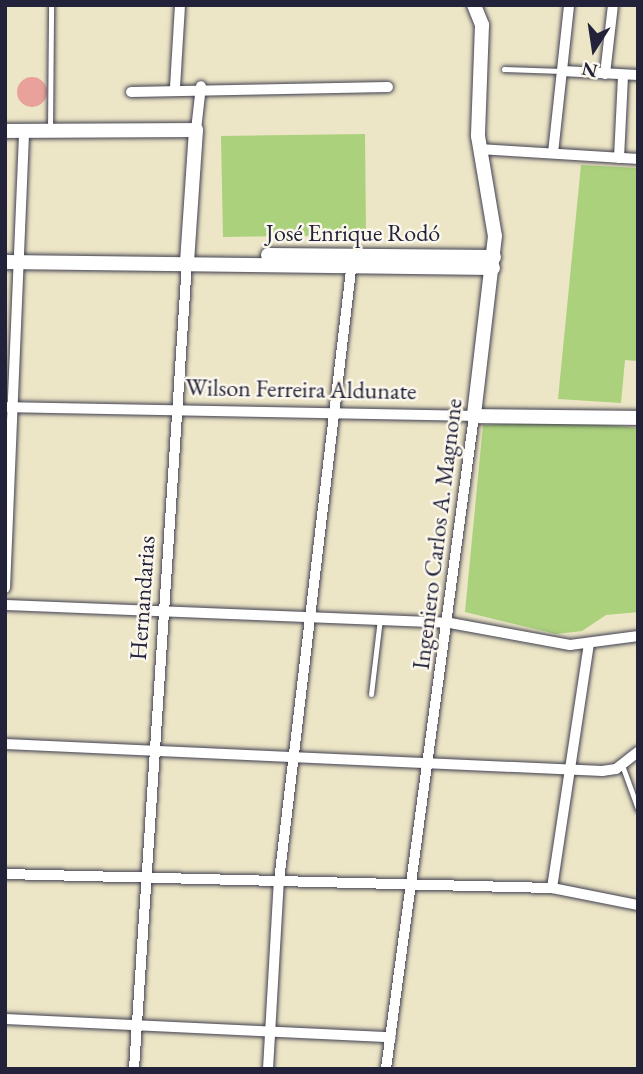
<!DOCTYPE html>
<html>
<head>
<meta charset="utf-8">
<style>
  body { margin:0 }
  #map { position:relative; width:643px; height:1074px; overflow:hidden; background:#ece5c6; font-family:"EB Garamond",serif }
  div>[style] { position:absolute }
  .green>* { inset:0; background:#abd17c }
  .building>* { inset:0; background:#e8a29b }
  .round { border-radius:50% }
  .roads { filter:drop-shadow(0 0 2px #403f50) drop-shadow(0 0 2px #403f50) }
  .service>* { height:5px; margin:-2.5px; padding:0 2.5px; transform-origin:2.5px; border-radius:2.5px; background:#fff }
  .minor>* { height:10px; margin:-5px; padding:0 5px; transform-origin:5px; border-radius:5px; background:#fff }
  .tertiary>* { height:14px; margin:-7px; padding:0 7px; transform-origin:7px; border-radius:7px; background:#fff }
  span { translate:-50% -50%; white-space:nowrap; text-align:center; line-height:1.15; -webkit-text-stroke:5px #fbf7ec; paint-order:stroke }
  .street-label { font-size:24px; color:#22223b }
  .frame { position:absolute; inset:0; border:7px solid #22223b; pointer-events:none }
  .north { position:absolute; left:559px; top:14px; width:70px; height:70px; -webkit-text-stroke:5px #fbf7ec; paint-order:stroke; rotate:192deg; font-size:19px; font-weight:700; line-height:28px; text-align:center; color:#22223b }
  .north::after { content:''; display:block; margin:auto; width:24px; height:32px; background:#22223b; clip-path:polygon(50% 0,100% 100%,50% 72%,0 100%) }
</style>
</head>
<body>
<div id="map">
  <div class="green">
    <div style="clip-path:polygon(365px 134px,366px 235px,223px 237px,221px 136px)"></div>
    <div style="clip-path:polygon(581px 165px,638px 168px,638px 361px,625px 360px,621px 403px,558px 399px)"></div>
    <div style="clip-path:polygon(562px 421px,638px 428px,638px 612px,606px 615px,582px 631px,556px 634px,465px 612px,483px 425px)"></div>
  </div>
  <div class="building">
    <div class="round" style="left:17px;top:77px;width:30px;height:30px"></div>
  </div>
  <div class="roads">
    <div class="service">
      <div style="left:504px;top:69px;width:58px;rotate:2deg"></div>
      <div style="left:50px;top:131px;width:126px;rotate:-89.5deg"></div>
      <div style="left:371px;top:694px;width:76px;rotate:-83.2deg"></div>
      <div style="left:622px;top:765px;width:47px;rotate:70deg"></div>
    </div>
    <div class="minor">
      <div style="left:562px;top:71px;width:76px;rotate:3deg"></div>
      <div style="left:605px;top:74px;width:69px;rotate:-83.4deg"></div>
      <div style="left:175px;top:87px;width:82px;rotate:-86.5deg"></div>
      <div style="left:131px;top:92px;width:257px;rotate:-1.1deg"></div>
      <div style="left:196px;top:130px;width:44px;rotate:-83.5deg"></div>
      <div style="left:480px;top:149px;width:158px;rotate:3.6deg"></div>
      <div style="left:553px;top:153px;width:149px;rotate:-83.8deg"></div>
      <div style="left:619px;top:158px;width:83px;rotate:-87.2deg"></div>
      <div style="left:5px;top:407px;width:469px;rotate:1.1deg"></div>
      <div style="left:474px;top:416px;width:659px;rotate:97.68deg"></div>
      <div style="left:5px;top:588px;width:457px;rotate:-87.6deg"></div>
      <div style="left:5px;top:605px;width:445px;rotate:2.3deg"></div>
      <div style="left:450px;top:623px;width:122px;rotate:10.4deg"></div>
      <div style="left:570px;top:645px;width:69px;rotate:-7.5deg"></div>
      <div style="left:5px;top:744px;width:598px;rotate:2.59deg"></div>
      <div style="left:602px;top:771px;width:14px;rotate:-8deg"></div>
      <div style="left:616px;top:769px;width:28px;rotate:-38deg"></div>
      <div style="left:5px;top:874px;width:547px;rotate:1.47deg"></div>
      <div style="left:552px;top:888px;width:88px;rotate:11.2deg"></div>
      <div style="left:552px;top:888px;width:247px;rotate:-81.4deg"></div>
      <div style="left:5px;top:1019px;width:386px;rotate:2.7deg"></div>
      <div style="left:134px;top:1069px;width:809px;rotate:-86.24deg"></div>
      <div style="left:268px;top:1069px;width:188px;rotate:-86.7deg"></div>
      <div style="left:279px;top:881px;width:624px;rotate:-83.28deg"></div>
    </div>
    <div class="tertiary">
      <div style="left:474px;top:5px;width:22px;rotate:68deg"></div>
      <div style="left:482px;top:25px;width:111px;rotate:92.1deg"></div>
      <div style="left:478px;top:136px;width:101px;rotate:80.4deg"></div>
      <div style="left:495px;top:236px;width:181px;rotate:96.7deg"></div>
      <div style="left:474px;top:416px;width:164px;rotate:0.7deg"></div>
      <div style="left:5px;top:131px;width:191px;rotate:-0.3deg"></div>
      <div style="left:196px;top:130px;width:132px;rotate:93.9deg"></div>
      <div style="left:268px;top:255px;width:226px;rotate:0.5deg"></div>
      <div style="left:5px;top:262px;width:488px;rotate:0.7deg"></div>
    </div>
  </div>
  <div class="street-label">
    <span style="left:353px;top:233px">José Enrique Rodó</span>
    <span style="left:301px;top:389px;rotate:1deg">Wilson Ferreira Aldunate</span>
    <span style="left:437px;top:534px;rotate:-83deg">Ingeniero Carlos A. Magnone</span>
    <span style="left:142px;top:598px;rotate:-86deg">Hernandarias</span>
  </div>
  <div class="frame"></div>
  <div class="north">N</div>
</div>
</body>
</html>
